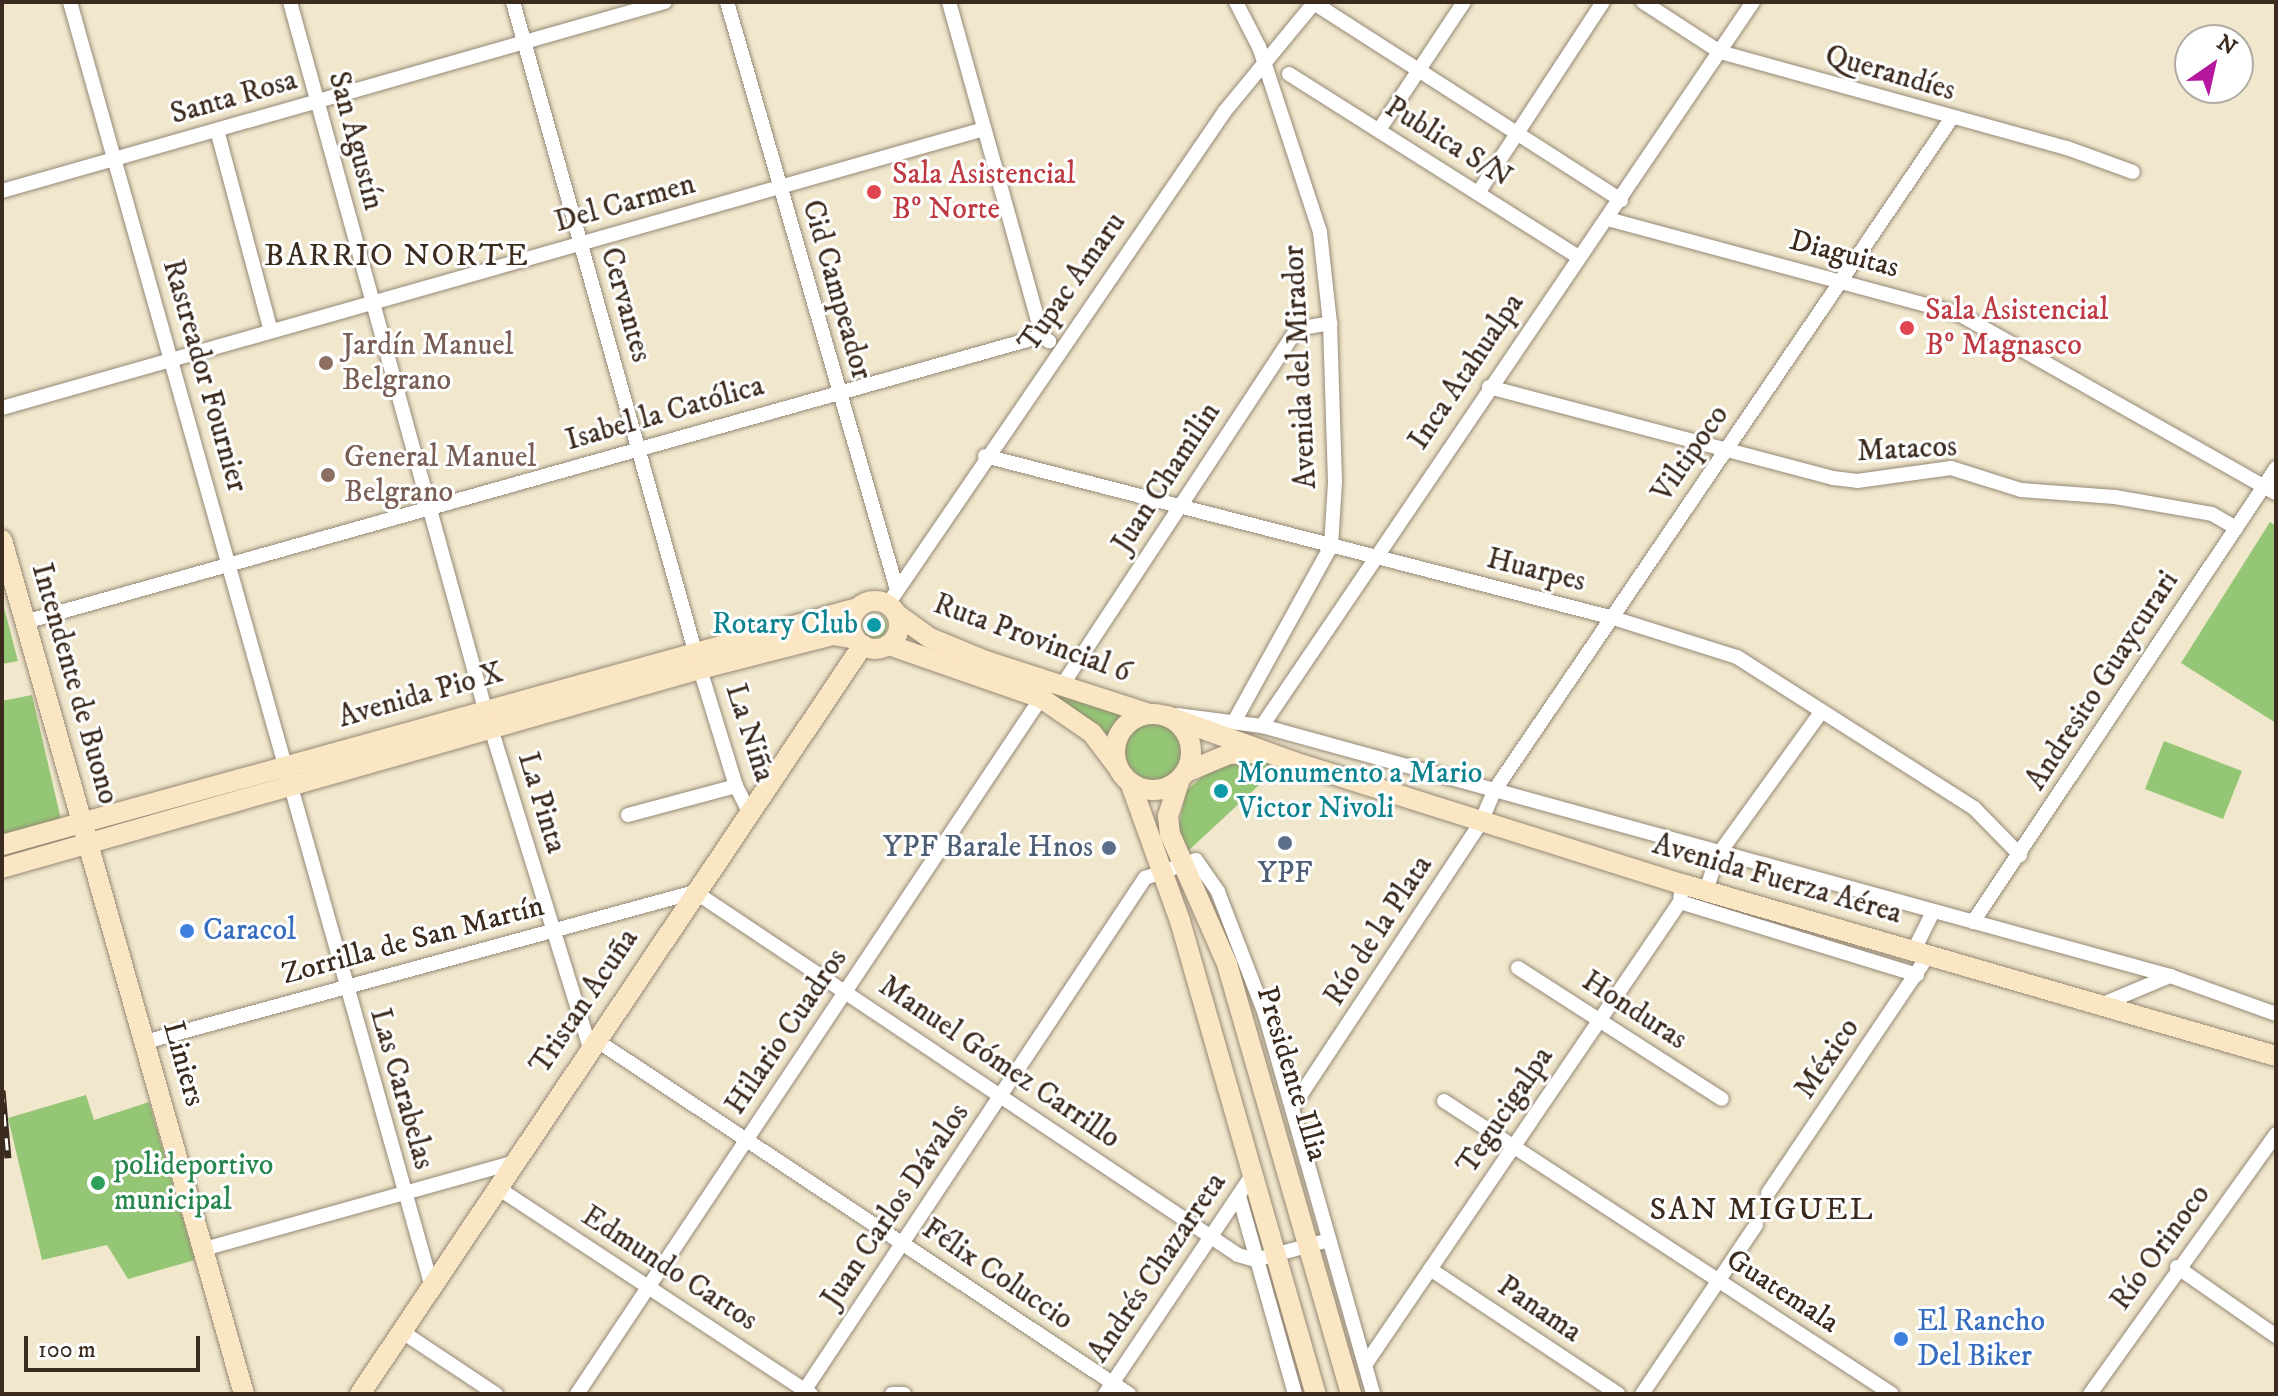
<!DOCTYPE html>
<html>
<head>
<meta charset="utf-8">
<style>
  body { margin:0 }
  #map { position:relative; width:2278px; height:1396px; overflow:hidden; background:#f0e7cd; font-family:"IM FELL DW Pica",serif }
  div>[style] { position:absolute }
  .green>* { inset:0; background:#95c675 }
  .round { border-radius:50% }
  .roads { filter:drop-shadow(0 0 2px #968876) drop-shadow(0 0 2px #968876) }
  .minor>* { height:14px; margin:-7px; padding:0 7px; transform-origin:7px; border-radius:7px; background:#fff }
  .secondary>* { height:20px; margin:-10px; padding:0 10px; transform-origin:10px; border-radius:10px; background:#fbe6c4 }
  .secondary>.ring { margin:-10px; padding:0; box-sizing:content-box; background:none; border:20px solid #fbe6c4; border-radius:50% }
  .rail>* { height:7px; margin-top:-3.5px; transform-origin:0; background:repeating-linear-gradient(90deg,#fff 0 12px,#3b2a1e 0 24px); box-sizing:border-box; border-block:2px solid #3b2a1e }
  .dots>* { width:22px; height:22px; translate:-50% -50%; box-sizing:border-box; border:4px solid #fff; border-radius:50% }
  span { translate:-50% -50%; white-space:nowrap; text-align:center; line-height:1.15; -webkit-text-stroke:6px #fff; paint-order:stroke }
  .street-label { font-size:30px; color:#3b2a1e }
  .health-label { font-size:30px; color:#be3a42 }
  .left { translate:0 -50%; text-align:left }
  .education-label { font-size:30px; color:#785e54 }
  .culture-label { font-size:30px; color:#0d838f }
  .right { translate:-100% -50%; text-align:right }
  .service-label { font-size:30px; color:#4e5e75 }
  .shop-label { font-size:30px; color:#366cbe }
  .leisure-label { font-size:30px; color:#27864d }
  .neighbourhood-label { font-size:32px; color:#3b2a1e; letter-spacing:2px }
  .frame { position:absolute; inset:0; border:4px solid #3b2a1e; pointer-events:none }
  .north { position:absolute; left:2174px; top:24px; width:80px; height:80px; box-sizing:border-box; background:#fff; border:2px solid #b1aaa5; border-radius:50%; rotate:34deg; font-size:22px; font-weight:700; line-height:32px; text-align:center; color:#3b2a1e }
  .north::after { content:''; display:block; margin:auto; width:28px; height:36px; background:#b5179e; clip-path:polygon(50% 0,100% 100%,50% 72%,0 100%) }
  .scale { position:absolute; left:24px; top:1336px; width:176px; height:36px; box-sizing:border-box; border:4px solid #3b2a1e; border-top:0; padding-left:10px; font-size:24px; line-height:28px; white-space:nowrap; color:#3b2a1e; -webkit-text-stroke:6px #fff; paint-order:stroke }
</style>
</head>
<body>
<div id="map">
  <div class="green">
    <div style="clip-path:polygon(2270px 522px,2276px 526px,2276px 723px,2181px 663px)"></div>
    <div style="clip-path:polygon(2px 600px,18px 661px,2px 664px)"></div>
    <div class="round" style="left:863px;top:614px;width:24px;height:24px"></div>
    <div style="clip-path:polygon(1039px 686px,1125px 714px,1106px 740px)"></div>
    <div style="clip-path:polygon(32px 695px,63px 828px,2px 845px,2px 701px)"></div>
    <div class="round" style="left:1125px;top:722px;width:58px;height:58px"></div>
    <div style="clip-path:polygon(2164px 741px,2242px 771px,2223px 819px,2145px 789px)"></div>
    <div style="clip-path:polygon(1251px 759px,1275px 766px,1273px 772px,1188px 851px,1178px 830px,1186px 791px,1211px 769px)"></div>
    <div style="clip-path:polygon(86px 1095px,94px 1120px,149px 1102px,195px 1260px,128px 1279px,107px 1245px,42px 1260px,8px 1118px)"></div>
  </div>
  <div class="roads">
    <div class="minor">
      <div style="left:70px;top:2px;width:1335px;rotate:74.27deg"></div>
      <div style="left:290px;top:2px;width:733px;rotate:74.58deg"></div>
      <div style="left:485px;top:709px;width:356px;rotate:72.8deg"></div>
      <div style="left:513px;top:2px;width:693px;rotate:74.34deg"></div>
      <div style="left:700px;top:669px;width:122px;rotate:72.9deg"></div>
      <div style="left:736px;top:786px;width:30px;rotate:63deg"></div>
      <div style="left:727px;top:2px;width:612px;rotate:73.87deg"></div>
      <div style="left:949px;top:2px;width:347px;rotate:74.4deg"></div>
      <div style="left:1042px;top:336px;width:9px;rotate:36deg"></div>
      <div style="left:1643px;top:2px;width:92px;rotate:33deg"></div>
      <div style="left:1720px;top:52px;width:360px;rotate:15.5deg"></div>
      <div style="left:2067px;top:148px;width:70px;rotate:20deg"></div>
      <div style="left:1314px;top:3px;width:365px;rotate:32.7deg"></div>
      <div style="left:1289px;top:74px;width:341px;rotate:32.3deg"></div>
      <div style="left:217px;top:130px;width:208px;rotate:75deg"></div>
      <div style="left:1379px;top:130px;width:154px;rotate:-56.4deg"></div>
      <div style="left:2px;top:191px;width:689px;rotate:-15.91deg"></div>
      <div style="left:1478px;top:193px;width:228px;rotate:-56.8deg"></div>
      <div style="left:1608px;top:219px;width:364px;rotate:15.1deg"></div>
      <div style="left:1959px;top:314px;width:364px;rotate:29.5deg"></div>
      <div style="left:1489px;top:387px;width:356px;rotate:14.8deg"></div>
      <div style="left:1833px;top:478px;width:24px;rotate:7deg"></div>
      <div style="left:1857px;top:481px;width:95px;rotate:-7.9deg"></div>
      <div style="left:1951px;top:468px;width:73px;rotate:17.4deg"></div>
      <div style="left:2021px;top:490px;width:94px;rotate:4.3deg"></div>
      <div style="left:2115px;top:497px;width:98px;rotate:9.9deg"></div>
      <div style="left:2212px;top:514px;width:28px;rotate:30deg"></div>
      <div style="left:2px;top:408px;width:1021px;rotate:-15.86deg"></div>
      <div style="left:985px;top:456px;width:645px;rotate:14.45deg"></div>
      <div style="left:1610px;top:617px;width:133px;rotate:17.5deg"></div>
      <div style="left:1737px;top:657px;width:281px;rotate:32.5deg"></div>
      <div style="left:1974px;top:808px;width:66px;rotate:45.6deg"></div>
      <div style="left:888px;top:604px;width:597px;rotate:-55.64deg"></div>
      <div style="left:1225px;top:111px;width:141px;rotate:-50.5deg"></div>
      <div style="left:25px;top:622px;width:1056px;rotate:-15.71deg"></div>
      <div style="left:1063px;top:684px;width:425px;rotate:-56.6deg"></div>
      <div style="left:1297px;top:329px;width:34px;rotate:-10deg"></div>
      <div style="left:1178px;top:715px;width:85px;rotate:7.5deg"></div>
      <div style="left:1262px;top:726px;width:942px;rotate:15.39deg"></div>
      <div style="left:2170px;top:976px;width:113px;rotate:19.7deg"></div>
      <div style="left:1235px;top:720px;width:199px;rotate:-61.1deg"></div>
      <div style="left:1331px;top:546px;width:64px;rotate:-86.4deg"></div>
      <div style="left:1335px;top:482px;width:159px;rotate:-91.8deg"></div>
      <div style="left:1330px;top:323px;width:92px;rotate:-96.3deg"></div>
      <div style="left:1320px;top:232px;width:195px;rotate:-108.2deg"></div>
      <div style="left:1259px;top:47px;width:51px;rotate:-117.1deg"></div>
      <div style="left:1262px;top:726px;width:875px;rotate:-55.86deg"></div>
      <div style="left:628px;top:815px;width:112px;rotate:-15deg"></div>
      <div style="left:1706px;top:891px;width:38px;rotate:-72deg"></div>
      <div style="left:1718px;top:855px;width:176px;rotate:-54.2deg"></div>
      <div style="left:1680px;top:902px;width:248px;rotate:17.1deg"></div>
      <div style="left:1973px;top:922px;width:546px;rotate:-56.28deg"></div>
      <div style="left:1914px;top:950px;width:40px;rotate:-63.4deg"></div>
      <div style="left:1518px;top:968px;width:242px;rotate:32.7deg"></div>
      <div style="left:2103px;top:1004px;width:73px;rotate:-22.7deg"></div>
      <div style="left:596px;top:1040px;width:640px;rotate:33.59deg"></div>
      <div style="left:145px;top:1042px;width:570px;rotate:-15.26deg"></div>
      <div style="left:695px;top:892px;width:653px;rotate:33.76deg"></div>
      <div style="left:1238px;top:1255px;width:18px;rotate:16deg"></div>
      <div style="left:1255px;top:1260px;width:77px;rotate:-15.1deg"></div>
      <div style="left:1444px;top:1101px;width:535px;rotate:33.19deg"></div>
      <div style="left:1292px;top:1108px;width:343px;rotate:-56.5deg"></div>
      <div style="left:1481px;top:822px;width:34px;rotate:-67deg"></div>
      <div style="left:1494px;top:791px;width:813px;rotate:-55.78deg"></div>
      <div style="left:498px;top:1188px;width:375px;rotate:33.4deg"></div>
      <div style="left:1768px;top:1193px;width:288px;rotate:-56deg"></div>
      <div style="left:1239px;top:1196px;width:206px;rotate:74.2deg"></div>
      <div style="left:204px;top:1249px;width:321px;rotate:-15.6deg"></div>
      <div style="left:2177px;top:1267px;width:121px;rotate:34.9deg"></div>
      <div style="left:1430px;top:1269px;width:226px;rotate:33.6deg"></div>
      <div style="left:401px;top:1331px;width:114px;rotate:33.6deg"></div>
      <div style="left:1365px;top:1365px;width:560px;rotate:-55.77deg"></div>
      <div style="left:1680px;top:902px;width:18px;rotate:-84deg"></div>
      <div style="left:577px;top:1394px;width:836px;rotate:-56.31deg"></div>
      <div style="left:802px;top:1394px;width:620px;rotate:-56.39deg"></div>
      <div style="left:1145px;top:878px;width:54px;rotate:-19.4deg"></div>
      <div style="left:1196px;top:860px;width:39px;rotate:55deg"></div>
      <div style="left:1218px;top:892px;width:131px;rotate:68.9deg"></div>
      <div style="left:1265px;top:1014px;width:395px;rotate:74.1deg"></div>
      <div style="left:892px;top:1394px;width:12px"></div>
      <div style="left:1105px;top:1394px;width:267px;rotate:-56.1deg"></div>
      <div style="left:1642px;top:1394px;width:204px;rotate:-56deg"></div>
      <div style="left:2090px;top:1394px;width:320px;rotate:-54.4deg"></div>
    </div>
    <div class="secondary">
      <div style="left:2px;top:540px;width:888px;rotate:74.18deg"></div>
      <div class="ring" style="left:851px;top:601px;width:28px;height:28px"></div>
      <div style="left:898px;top:615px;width:39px;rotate:36deg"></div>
      <div style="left:930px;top:638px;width:61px;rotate:22.3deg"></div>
      <div style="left:986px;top:661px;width:171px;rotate:18deg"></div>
      <div style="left:889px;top:645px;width:161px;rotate:19.2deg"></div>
      <div style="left:1041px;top:698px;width:62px;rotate:34.5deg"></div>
      <div style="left:1092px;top:733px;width:41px;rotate:52.9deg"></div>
      <div class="ring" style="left:1115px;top:714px;width:56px;height:56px"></div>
      <div style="left:1167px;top:716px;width:135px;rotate:19.9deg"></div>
      <div style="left:1294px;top:762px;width:407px;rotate:17.5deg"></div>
      <div style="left:1682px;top:884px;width:618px;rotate:16.15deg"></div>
      <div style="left:1186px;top:772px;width:47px;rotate:-22.7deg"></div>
      <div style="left:1229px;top:754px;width:28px;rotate:-2deg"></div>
      <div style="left:1180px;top:779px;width:39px;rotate:108deg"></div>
      <div style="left:1168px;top:816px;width:18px;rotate:84deg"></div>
      <div style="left:1170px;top:834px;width:142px;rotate:66.3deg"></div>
      <div style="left:1227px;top:964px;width:448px;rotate:73.9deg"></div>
      <div style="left:1130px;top:782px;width:148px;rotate:70.2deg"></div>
      <div style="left:1180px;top:921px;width:492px;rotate:74deg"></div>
      <div style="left:2px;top:845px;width:888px;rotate:-15.48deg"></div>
      <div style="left:2px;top:868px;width:726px;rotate:-15.91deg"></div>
      <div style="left:700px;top:669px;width:137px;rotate:-14.3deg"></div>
      <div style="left:833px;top:635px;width:23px;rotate:10deg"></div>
      <div style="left:360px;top:1394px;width:902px;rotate:-56.12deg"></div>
    </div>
  </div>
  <div class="rail">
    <div style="left:2px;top:1090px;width:68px;rotate:85deg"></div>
  </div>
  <div class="dots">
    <div style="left:874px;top:192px;background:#e0444e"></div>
    <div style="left:1907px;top:328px;background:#e0444e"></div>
    <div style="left:326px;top:363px;background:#8d6e63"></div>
    <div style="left:328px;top:475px;background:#8d6e63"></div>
    <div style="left:874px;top:625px;background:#0f9aa8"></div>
    <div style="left:1221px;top:791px;background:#0f9aa8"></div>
    <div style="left:1285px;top:843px;background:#5c6f8a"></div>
    <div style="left:1109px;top:848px;background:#5c6f8a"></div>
    <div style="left:187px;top:931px;background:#3f7fe0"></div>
    <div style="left:98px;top:1183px;background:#2e9e5b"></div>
    <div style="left:1901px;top:1339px;background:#3f7fe0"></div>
  </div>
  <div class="street-label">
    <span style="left:1890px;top:74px;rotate:16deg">Querandíes</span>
    <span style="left:234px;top:98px;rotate:-16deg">Santa Rosa</span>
    <span style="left:355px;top:141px;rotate:75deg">San Agustín</span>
    <span style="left:1448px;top:143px;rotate:32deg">Publica S/N</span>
    <span style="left:625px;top:204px;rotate:-16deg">Del Carmen</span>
    <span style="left:1844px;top:255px;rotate:15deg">Diaguitas</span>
    <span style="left:1073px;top:283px;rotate:-55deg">Tupac Amaru</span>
    <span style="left:836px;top:290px;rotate:74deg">Cid Campeador</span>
    <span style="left:625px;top:305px;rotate:74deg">Cervantes</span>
    <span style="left:1301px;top:367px;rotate:-93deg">Avenida del Mirador</span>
    <span style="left:1467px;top:372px;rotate:-56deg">Inca Atahualpa</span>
    <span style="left:204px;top:376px;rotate:74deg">Rastreador Fournier</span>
    <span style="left:665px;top:414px;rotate:-16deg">Isabel la Católica</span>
    <span style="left:1907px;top:450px;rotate:-3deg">Matacos</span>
    <span style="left:1691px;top:454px;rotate:-55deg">Viltipoco</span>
    <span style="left:1167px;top:478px;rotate:-57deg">Juan Chamilin</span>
    <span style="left:1536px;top:571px;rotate:14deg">Huarpes</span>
    <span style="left:1032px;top:639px;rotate:20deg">Ruta Provincial 6</span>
    <span style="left:2103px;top:681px;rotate:-57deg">Andresito Guaycurari</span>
    <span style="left:74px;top:684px;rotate:74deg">Intendente de Buono</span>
    <span style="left:421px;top:696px;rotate:-16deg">Avenida Pio X</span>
    <span style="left:749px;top:733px;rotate:72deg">La Niña</span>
    <span style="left:541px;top:803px;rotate:73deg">La Pinta</span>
    <span style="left:1777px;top:880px;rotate:16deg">Avenida Fuerza Aérea</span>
    <span style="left:1379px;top:931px;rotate:-57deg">Río de la Plata</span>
    <span style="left:413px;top:941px;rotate:-15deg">Zorrilla de San Martín</span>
    <span style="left:585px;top:1002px;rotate:-56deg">Tristan Acuña</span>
    <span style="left:1634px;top:1011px;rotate:33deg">Honduras</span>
    <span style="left:787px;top:1032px;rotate:-56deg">Hilario Cuadros</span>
    <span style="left:1828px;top:1059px;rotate:-56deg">México</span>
    <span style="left:999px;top:1063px;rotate:34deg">Manuel Gómez Carrillo</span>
    <span style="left:183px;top:1064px;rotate:74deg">Liniers</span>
    <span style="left:1291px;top:1074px;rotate:73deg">Presidente Illia</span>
    <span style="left:401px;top:1089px;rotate:74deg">Las Carabelas</span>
    <span style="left:1506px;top:1111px;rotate:-56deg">Tegucigalpa</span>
    <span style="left:896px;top:1206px;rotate:-56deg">Juan Carlos Dávalos</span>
    <span style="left:2161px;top:1248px;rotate:-54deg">Río Orinoco</span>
    <span style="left:1158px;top:1268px;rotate:-56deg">Andrés Chazarreta</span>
    <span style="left:669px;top:1269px;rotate:33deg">Edmundo Cartos</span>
    <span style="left:997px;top:1275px;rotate:34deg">Félix Coluccio</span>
    <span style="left:1782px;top:1292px;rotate:33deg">Guatemala</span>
    <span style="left:1539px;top:1310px;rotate:34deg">Panama</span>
  </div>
  <div class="health-label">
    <span class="left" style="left:892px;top:192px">Sala Asistencial<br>Bº Norte</span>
    <span class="left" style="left:1925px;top:328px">Sala Asistencial<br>Bº Magnasco</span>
  </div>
  <div class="education-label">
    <span class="left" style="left:342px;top:363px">Jardín Manuel<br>Belgrano</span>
    <span class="left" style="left:344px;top:475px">General Manuel<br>Belgrano</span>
  </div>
  <div class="culture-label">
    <span class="right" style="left:858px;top:625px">Rotary Club</span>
    <span class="left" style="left:1237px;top:791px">Monumento a Mario<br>Victor Nivoli</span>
  </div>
  <div class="service-label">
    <span class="right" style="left:1093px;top:848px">YPF Barale Hnos</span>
    <span style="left:1285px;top:874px">YPF</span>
  </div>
  <div class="shop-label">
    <span class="left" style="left:203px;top:931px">Caracol</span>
    <span class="left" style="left:1917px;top:1339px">El Rancho<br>Del Biker</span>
  </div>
  <div class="leisure-label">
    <span class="left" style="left:114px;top:1183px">polideportivo<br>municipal</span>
  </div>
  <div class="neighbourhood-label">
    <span style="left:397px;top:256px">BARRIO NORTE</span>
    <span style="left:1762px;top:1210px">SAN MIGUEL</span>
  </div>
  <div class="frame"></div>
  <div class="north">N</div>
  <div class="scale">100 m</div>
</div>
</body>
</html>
